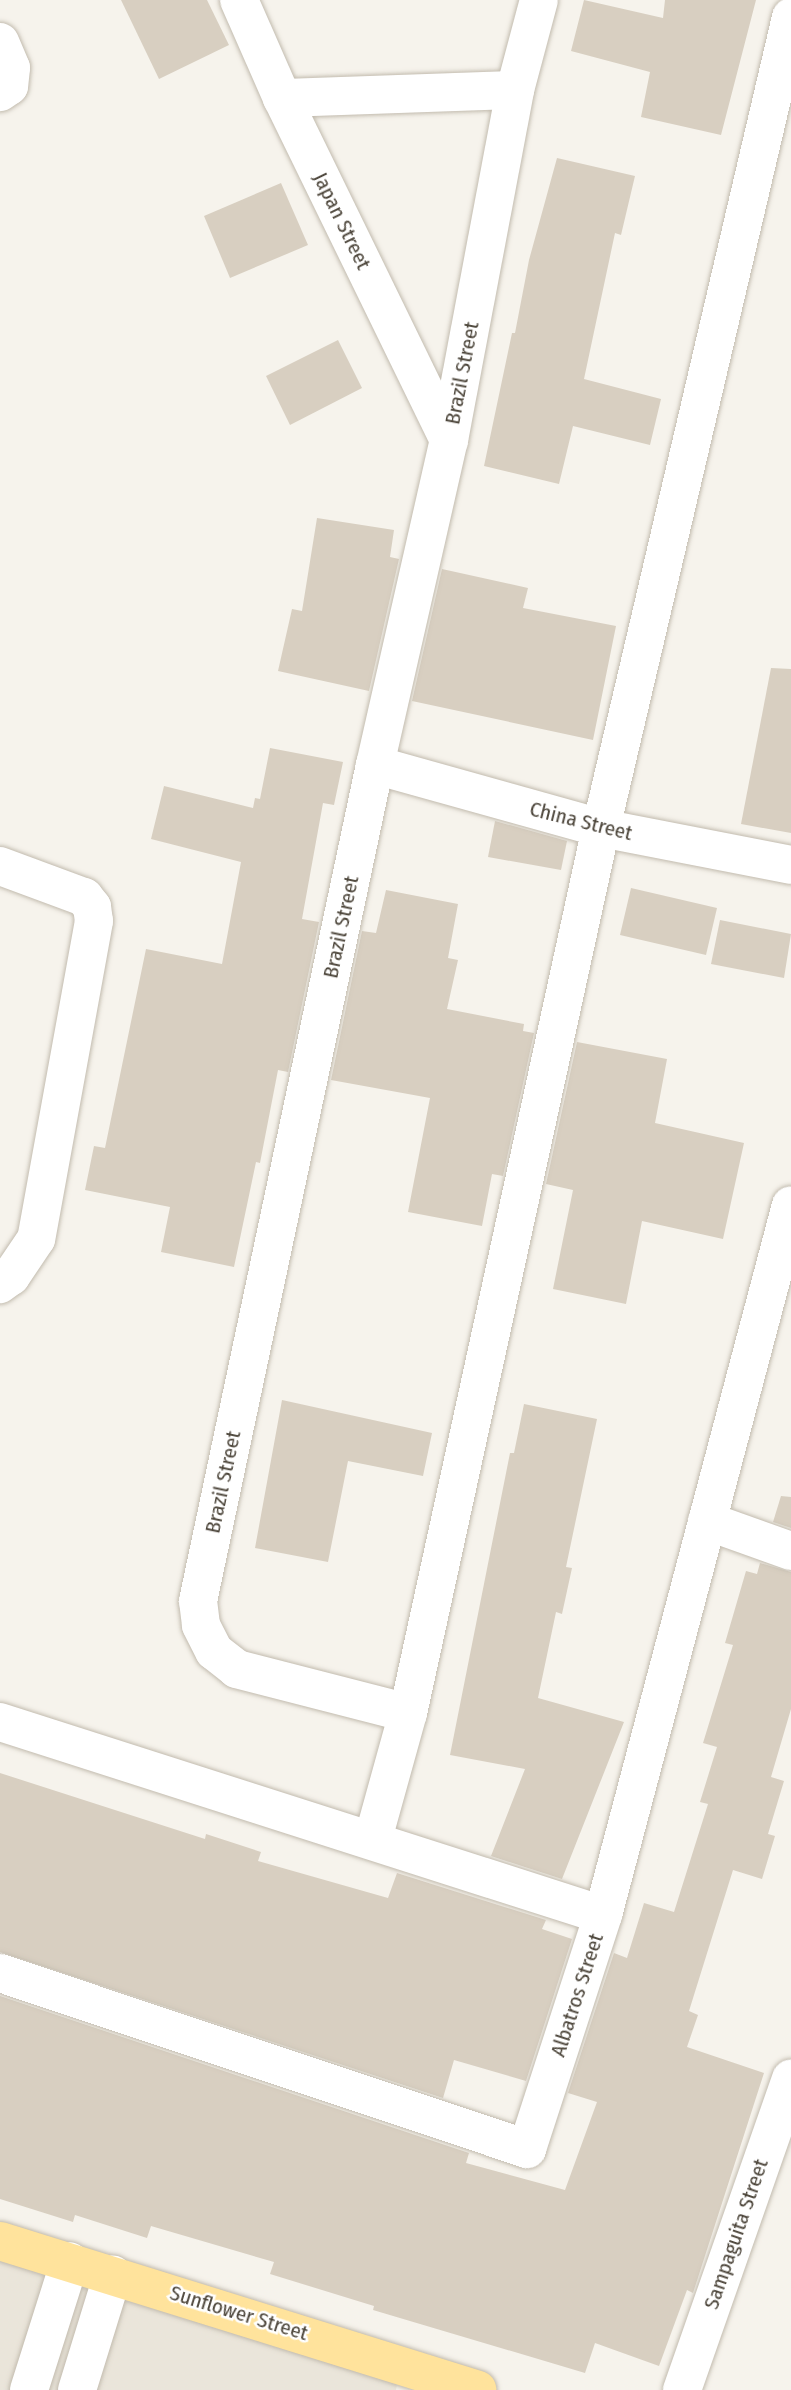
<!DOCTYPE html>
<html>
<head>
<meta charset="utf-8">
<style>
  body { margin:0 }
  #map { position:relative; width:791px; height:2390px; overflow:hidden; background:#f6f3ec; font-family:"Fira Sans Condensed",sans-serif }
  div>[style] { position:absolute }
  .residential>* { inset:0; background:#eae5da }
  .building>* { inset:0; background:#d8cfc1 }
  .roads { filter:drop-shadow(0 0 2px #c2bbae) drop-shadow(0 0 2px #c2bbae) }
  .minor>* { height:38px; margin:-19px; padding:0 19px; transform-origin:19px; border-radius:19px; background:#fff }
  .major>* { height:38px; margin:-19px; padding:0 19px; transform-origin:19px; border-radius:19px; background:#ffe39c }
  span { translate:-50% -50%; white-space:nowrap; text-align:center; line-height:1.15; -webkit-text-stroke:5px #fff; paint-order:stroke }
  .street-label { font-size:21px; color:#4b4439 }
</style>
</head>
<body>
<div id="map">
  <div class="residential">
    <div style="clip-path:polygon(0 2259px,398px 2378px,396px 2390px,0 2390px)"></div>
  </div>
  <div class="building">
    <div style="clip-path:polygon(121px 0,207px 0,229px 45px,159px 79px)"></div>
    <div style="clip-path:polygon(584px 0,663px 18px,665px 0,756px 0,721px 135px,641px 117px,650px 72px,571px 51px)"></div>
    <div style="clip-path:polygon(557px 158px,635px 176px,621px 235px,615px 233px,584px 379px,661px 399px,650px 445px,573px 426px,559px 484px,484px 466px,512px 333px,515px 333px,529px 260px)"></div>
    <div style="clip-path:polygon(281px 183px,308px 245px,230px 278px,204px 216px)"></div>
    <div style="clip-path:polygon(338px 340px,362px 388px,290px 425px,266px 376px)"></div>
    <div style="clip-path:polygon(317px 518px,394px 530px,390px 557px,399px 559px,369px 691px,278px 671px,292px 609px,302px 611px)"></div>
    <div style="clip-path:polygon(442px 569px,528px 588px,523px 608px,616px 626px,593px 740px,412px 701px)"></div>
    <div style="clip-path:polygon(771px 668px,791px 669px,791px 833px,741px 824px)"></div>
    <div style="clip-path:polygon(270px 748px,343px 762px,334px 805px,323px 803px,302px 919px,319px 922px,288px 1072px,278px 1070px,260px 1163px,256px 1162px,234px 1267px,161px 1252px,170px 1207px,85px 1190px,94px 1146px,105px 1148px,146px 949px,222px 964px,241px 862px,151px 839px,164px 786px,253px 808px,255px 798px,260px 799px)"></div>
    <div style="clip-path:polygon(495px 821px,567px 841px,561px 870px,488px 857px)"></div>
    <div style="clip-path:polygon(631px 888px,717px 908px,706px 955px,620px 935px)"></div>
    <div style="clip-path:polygon(386px 890px,458px 904px,448px 958px,458px 960px,447px 1009px,524px 1024px,523px 1031px,534px 1033px,503px 1176px,492px 1174px,482px 1226px,408px 1212px,430px 1098px,331px 1080px,362px 931px,376px 933px)"></div>
    <div style="clip-path:polygon(720px 920px,791px 934px,784px 978px,711px 964px)"></div>
    <div style="clip-path:polygon(577px 1042px,667px 1059px,655px 1123px,744px 1143px,723px 1239px,642px 1221px,626px 1304px,553px 1289px,573px 1190px,546px 1184px)"></div>
    <div style="clip-path:polygon(282px 1400px,432px 1433px,423px 1476px,348px 1461px,328px 1562px,255px 1548px)"></div>
    <div style="clip-path:polygon(524px 1404px,597px 1419px,566px 1567px,572px 1568px,562px 1614px,556px 1612px,538px 1698px,624px 1722px,562px 1879px,491px 1856px,525px 1769px,450px 1755px,510px 1453px,514px 1453px)"></div>
    <div style="clip-path:polygon(781px 1496px,791px 1497px,791px 1528px,773px 1522px)"></div>
    <div style="clip-path:polygon(760px 1563px,791px 1572px,791px 1709px,771px 1777px,784px 1781px,768px 1834px,775px 1836px,762px 1879px,733px 1870px,689px 2011px,698px 2015px,687px 2047px,764px 2073px,693px 2293px,687px 2290px,659px 2366px,595px 2343px,585px 2373px,373px 2310px,374px 2306px,270px 2274px,274px 2262px,151px 2226px,147px 2238px,75px 2215px,73px 2222px,0 2199px,0 1996px,469px 2153px,466px 2163px,565px 2190px,597px 2102px,568px 2093px,614px 1953px,627px 1958px,644px 1903px,674px 1912px,708px 1804px,700px 1802px,717px 1747px,703px 1743px,733px 1645px,725px 1643px,746px 1571px,757px 1574px)"></div>
    <div style="clip-path:polygon(0 1773px,205px 1839px,206px 1834px,261px 1852px,258px 1861px,388px 1898px,397px 1873px,546px 1920px,542px 1929px,572px 1939px,526px 2081px,454px 2060px,443px 2098px,0 1952px)"></div>
  </div>
  <div class="roads">
    <div class="minor">
      <div style="left:239px;top:0;width:107px;rotate:66.3deg"></div>
      <div style="left:282px;top:98px;width:381px;rotate:64deg"></div>
      <div style="left:0;top:42px;width:28px;rotate:67deg"></div>
      <div style="left:11px;top:68px;width:18px;rotate:96deg"></div>
      <div style="left:9px;top:86px;width:11px;rotate:146deg"></div>
      <div style="left:282px;top:98px;width:233px;rotate:-2deg"></div>
      <div style="left:375px;top:765px;width:235px;rotate:15.6deg"></div>
      <div style="left:601px;top:828px;width:194px;rotate:11deg"></div>
      <div style="left:0;top:866px;width:90px;rotate:20.3deg"></div>
      <div style="left:84px;top:897px;width:13px;rotate:51deg"></div>
      <div style="left:92px;top:907px;width:14px;rotate:82deg"></div>
      <div style="left:94px;top:921px;width:323px;rotate:100.3deg"></div>
      <div style="left:36px;top:1239px;width:45px;rotate:124deg"></div>
      <div style="left:11px;top:1276px;width:14px;rotate:144deg"></div>
      <div style="left:707px;top:1521px;width:89px;rotate:19.7deg"></div>
      <div style="left:408px;top:1713px;width:177px;rotate:-165.6deg"></div>
      <div style="left:237px;top:1669px;width:29px;rotate:-142deg"></div>
      <div style="left:214px;top:1651px;width:29px;rotate:-117deg"></div>
      <div style="left:201px;top:1625px;width:24px;rotate:-97deg"></div>
      <div style="left:198px;top:1601px;width:855px;rotate:-78.05deg"></div>
      <div style="left:375px;top:765px;width:333px;rotate:-77.2deg"></div>
      <div style="left:449px;top:440px;width:356px;rotate:-79.3deg"></div>
      <div style="left:515px;top:90px;width:93px;rotate:-75.1deg"></div>
      <div style="left:0;top:1722px;width:633px;rotate:17.75deg"></div>
      <div style="left:603px;top:1915px;width:246px;rotate:108deg"></div>
      <div style="left:527px;top:2149px;width:556px;rotate:-161.53deg"></div>
      <div style="left:373px;top:1839px;width:131px;rotate:-74.5deg"></div>
      <div style="left:408px;top:1713px;width:906px;rotate:-77.7deg"></div>
      <div style="left:601px;top:828px;width:833px;rotate:-76.81deg"></div>
      <div style="left:603px;top:1915px;width:734px;rotate:-75.17deg"></div>
      <div style="left:29px;top:2390px;width:135px;rotate:-72.4deg"></div>
      <div style="left:77px;top:2390px;width:121px;rotate:-72.8deg"></div>
      <div style="left:682px;top:2390px;width:330px;rotate:-70.7deg"></div>
    </div>
    <div class="major">
      <div style="left:0;top:2241px;width:500px;rotate:17.3deg"></div>
    </div>
  </div>
  <div class="street-label">
    <span style="left:342px;top:221px;rotate:64deg">Japan Street</span>
    <span style="left:462px;top:373px;rotate:-79deg">Brazil Street</span>
    <span style="left:581px;top:821px;rotate:14deg">China Street</span>
    <span style="left:341px;top:927px;rotate:-78deg">Brazil Street</span>
    <span style="left:223px;top:1482px;rotate:-78deg">Brazil Street</span>
    <span style="left:577px;top:1995px;rotate:-72deg">Albatros Street</span>
    <span style="left:736px;top:2234px;rotate:-71deg">Sampaguita Street</span>
    <span style="left:239px;top:2313px;rotate:17deg">Sunflower Street</span>
  </div>
</div>
</body>
</html>
